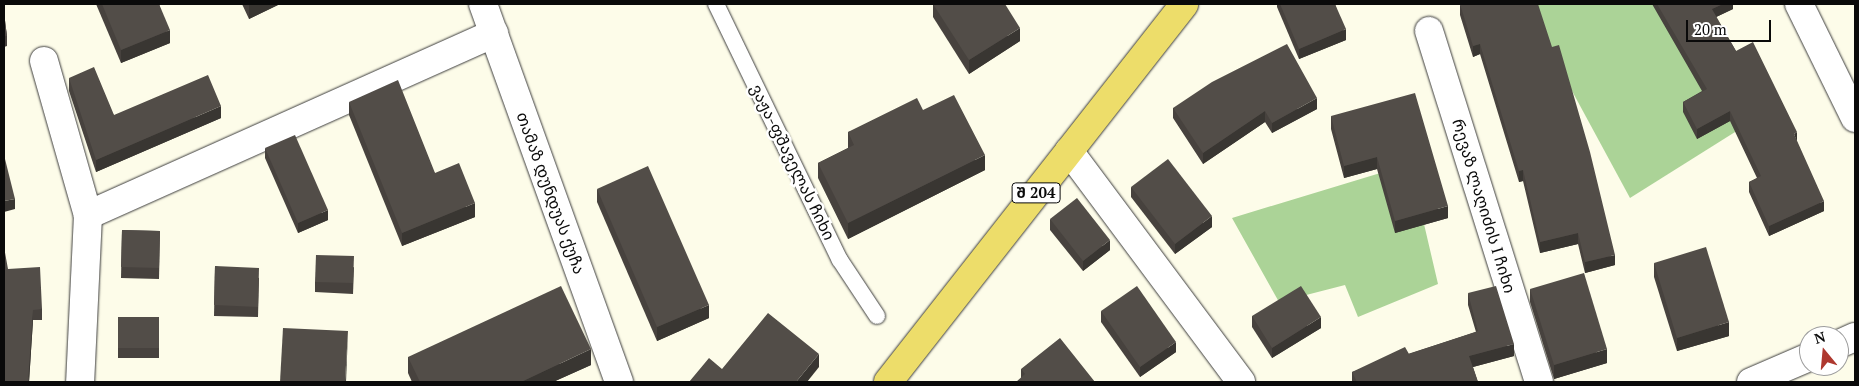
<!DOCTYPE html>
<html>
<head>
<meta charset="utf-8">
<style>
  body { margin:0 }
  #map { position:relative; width:1859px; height:386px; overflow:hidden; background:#fdfce9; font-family:"PT Serif","Noto Sans Georgian",serif }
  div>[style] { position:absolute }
  .forest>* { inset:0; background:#abd397 }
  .roads { filter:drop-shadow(0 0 1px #3d3d3d) drop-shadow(0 0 1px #3d3d3d) }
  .lane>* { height:16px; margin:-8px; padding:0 8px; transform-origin:8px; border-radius:8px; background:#fff }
  .street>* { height:28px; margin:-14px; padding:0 14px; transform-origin:14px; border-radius:14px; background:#fff }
  .primary>* { height:28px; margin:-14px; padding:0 14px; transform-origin:14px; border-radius:14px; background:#eddd6a }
  .wall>* { inset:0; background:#47423e }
  .shaded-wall>* { inset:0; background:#393632 }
  .building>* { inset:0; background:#524d48 }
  span { translate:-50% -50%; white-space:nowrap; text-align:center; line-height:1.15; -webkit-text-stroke:5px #fff; paint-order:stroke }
  .shield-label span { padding:1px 4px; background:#fff; border:1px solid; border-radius:4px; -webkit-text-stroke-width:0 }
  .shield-label { font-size:15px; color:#0a0a0a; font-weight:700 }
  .street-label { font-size:16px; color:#0a0a0a }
  .frame { position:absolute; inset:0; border:5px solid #0a0a0a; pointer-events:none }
  .north { position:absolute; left:1799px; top:326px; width:50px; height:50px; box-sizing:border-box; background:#fff; border:1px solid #9d9d9d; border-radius:50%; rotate:343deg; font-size:14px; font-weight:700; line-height:20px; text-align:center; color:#0a0a0a }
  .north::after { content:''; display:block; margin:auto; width:18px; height:22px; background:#ae382f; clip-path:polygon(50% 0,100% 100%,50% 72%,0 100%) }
  .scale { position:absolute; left:1686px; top:20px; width:85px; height:22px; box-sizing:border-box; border:2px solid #0a0a0a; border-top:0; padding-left:6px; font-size:15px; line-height:18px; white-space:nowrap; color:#0a0a0a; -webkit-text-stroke:4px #fff; paint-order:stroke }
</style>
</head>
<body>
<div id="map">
  <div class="forest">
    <div style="clip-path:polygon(1531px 4px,1677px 4px,1751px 122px,1630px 198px,1526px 6px)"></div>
    <div style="clip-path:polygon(1410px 164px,1438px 284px,1358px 317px,1345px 285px,1279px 302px,1232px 218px)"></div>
  </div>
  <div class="roads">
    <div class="lane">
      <div style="left:716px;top:4px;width:284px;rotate:64.2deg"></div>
      <div style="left:840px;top:260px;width:67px;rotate:56.5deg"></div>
    </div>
    <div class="street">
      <div style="left:483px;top:4px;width:402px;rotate:70.2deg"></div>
      <div style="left:1799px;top:4px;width:127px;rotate:63.8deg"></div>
      <div style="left:1429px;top:31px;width:368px;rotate:72.6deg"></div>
      <div style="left:44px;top:61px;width:160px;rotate:74.1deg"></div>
      <div style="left:88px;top:215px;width:167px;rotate:92.7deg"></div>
      <div style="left:1069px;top:151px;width:288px;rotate:53.3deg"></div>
      <div style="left:88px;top:215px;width:445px;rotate:-24.1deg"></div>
      <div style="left:1839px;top:344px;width:17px;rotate:-24deg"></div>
      <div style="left:1751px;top:382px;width:63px;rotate:-23.3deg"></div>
    </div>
    <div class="primary">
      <div style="left:888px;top:382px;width:480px;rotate:-51.9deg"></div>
    </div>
  </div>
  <div class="wall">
    <div style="clip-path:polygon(96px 4px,159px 4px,170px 43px,121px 63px)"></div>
    <div style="clip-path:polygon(242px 4px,280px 4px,249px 19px)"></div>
    <div style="clip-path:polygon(933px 4px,1020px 41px,969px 74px,933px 17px)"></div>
    <div style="clip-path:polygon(1277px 4px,1335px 4px,1346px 40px,1299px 59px,1277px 7px)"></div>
    <div style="clip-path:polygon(1460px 4px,1615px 265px,1585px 273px,1578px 244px,1540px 253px,1523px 181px,1519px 182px,1480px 54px,1473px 57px,1460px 15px)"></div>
    <div style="clip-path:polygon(1652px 4px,1733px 4px,1733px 9px,1716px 17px,1736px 51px,1797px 142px,1824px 211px,1769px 236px,1749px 192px,1749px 182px,1757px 178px,1730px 121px,1697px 139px,1683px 112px,1683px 102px,1702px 91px)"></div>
    <div style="clip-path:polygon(4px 13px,7px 36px,7px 46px,4px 47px)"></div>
    <div style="clip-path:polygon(69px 78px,114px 115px,221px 118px,96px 172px,69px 91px)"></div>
    <div style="clip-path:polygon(349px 102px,435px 173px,475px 217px,402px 246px,349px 115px)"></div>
    <div style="clip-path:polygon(1173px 108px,1317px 109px,1272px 133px,1265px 122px,1203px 164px,1173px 118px)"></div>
    <div style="clip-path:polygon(923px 110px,985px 170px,848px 239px,818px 178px,818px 163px,848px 148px,848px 132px)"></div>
    <div style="clip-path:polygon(1331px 116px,1448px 218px,1395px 233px,1377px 169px,1344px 178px,1331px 129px)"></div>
    <div style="clip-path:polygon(265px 148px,328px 220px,298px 233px,265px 158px)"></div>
    <div style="clip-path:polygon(1131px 187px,1212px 227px,1175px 254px,1131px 197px)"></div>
    <div style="clip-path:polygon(597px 189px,709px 318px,657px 341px,597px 202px)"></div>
    <div style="clip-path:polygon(1050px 219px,1110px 250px,1083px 271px,1050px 230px)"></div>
    <div style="clip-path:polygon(122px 230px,160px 231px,159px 279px,121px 278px)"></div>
    <div style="clip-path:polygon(1654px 263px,1729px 336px,1677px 351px,1654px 277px)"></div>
    <div style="clip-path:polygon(215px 266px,259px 278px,258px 317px,214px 316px)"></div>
    <div style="clip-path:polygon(354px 267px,353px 294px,315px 292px,315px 282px)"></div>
    <div style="clip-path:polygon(8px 269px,42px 309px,42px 320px,33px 320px,29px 382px)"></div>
    <div style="clip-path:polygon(1530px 289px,1607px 363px,1554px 379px,1530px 302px)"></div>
    <div style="clip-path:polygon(1468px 293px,1514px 356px,1473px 367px,1478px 382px,1352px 382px,1352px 372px,1476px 332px,1468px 305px)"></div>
    <div style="clip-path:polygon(1101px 311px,1176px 352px,1140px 377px,1101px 322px)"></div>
    <div style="clip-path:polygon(1252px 316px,1321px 328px,1272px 358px,1252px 327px)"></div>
    <div style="clip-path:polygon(118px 317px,159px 317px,159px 358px,118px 358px)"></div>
    <div style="clip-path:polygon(408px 357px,591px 365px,553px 382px,412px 382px,408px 373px)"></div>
    <div style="clip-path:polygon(1021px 369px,1095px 382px,1021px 378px)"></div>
  </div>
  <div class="shaded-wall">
    <div style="clip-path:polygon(249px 4px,280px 4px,249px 19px)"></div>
    <div style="clip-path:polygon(1723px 4px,1733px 4px,1733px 9px,1712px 19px,1712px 9px)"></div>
    <div style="clip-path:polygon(1020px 28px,1020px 41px,969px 74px,969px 60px)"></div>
    <div style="clip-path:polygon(1346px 29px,1346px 40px,1299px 59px,1299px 49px)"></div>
    <div style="clip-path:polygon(170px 30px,170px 43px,121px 63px,121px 50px)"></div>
    <div style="clip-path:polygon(1480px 44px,1480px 54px,1473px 57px,1473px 46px)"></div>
    <div style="clip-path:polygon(1317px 98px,1317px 109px,1272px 133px,1272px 123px)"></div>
    <div style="clip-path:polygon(221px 106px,221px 118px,96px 172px,96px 160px)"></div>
    <div style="clip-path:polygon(1265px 111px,1265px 122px,1203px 164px,1203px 153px)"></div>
    <div style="clip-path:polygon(1730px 111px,1730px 121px,1697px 139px,1697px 129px)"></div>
    <div style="clip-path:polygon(1797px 132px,1797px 142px,1794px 134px)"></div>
    <div style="clip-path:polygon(985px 155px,985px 170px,848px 239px,848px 223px)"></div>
    <div style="clip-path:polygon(1377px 157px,1377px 169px,1344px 178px,1344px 166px)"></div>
    <div style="clip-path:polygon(1523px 170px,1523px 181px,1519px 182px,1519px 171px)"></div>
    <div style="clip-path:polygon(15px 199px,15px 209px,4px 212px,4px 201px)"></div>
    <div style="clip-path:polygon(1824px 201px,1824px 211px,1769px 236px,1769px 226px)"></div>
    <div style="clip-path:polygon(475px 203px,475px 217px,402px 246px,402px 233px)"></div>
    <div style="clip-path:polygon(1448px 206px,1448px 218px,1395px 233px,1395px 221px)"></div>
    <div style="clip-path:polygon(328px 210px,328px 220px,298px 233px,298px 223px)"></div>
    <div style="clip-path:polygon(1212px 216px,1212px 227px,1175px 254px,1175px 244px)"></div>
    <div style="clip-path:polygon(1578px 233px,1578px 244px,1540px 253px,1540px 242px)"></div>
    <div style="clip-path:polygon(1110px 240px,1110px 250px,1083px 271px,1083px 261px)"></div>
    <div style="clip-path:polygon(1615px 255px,1615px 265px,1585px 273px,1585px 262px)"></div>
    <div style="clip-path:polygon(709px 305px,709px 318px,657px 341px,657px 327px)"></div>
    <div style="clip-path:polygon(33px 310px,33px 320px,29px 382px,28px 382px)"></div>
    <div style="clip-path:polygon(1321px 317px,1321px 328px,1272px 358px,1272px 348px)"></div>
    <div style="clip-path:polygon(1729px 322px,1729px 336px,1677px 351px,1677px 338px)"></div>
    <div style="clip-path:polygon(348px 331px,346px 382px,345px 382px)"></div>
    <div style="clip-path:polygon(1176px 342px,1176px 352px,1140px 377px,1140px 367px)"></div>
    <div style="clip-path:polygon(1514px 344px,1514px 356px,1469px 368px,1469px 356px)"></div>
    <div style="clip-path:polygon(591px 349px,591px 365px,553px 382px,521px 382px)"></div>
    <div style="clip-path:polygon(1607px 349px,1607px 363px,1554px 379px,1554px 365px)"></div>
    <div style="clip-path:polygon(819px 354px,819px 367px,807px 382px,796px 382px)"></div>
  </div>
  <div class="building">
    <div style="clip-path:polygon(102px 4px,159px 4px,170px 30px,121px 50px)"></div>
    <div style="clip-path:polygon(933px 4px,1005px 4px,1020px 28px,969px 60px)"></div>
    <div style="clip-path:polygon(1280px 4px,1335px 4px,1346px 29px,1299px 49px)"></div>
    <div style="clip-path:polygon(1460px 4px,1538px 4px,1552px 47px,1559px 45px,1590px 152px,1615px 255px,1585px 262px,1578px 233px,1540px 242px,1523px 170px,1519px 171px,1480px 44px,1473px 46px)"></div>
    <div style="clip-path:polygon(1657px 4px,1723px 4px,1712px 9px,1736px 51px,1753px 42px,1797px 132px,1794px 134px,1824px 201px,1769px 226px,1749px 182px,1761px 176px,1730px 111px,1697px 129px,1683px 102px,1707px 89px)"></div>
    <div style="clip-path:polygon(4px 13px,7px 36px,4px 36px)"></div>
    <div style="clip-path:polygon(1287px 44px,1317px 98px,1272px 123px,1265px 111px,1203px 153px,1173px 108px,1212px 82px)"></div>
    <div style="clip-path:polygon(94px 67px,114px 115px,208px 75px,221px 106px,96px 160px,69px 78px)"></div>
    <div style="clip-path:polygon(398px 80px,435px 173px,459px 163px,475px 203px,402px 233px,349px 102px)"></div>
    <div style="clip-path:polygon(1415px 93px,1448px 206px,1395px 221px,1377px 157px,1344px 166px,1331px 116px)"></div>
    <div style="clip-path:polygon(954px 95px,985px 155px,848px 223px,818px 163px,854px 145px,848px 132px,917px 98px,923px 110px)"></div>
    <div style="clip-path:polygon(295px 135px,328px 210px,298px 223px,265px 148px)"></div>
    <div style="clip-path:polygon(4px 155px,15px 199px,4px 201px)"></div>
    <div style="clip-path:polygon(1168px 159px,1212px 216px,1175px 244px,1131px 187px)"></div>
    <div style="clip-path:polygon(648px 166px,709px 305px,657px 327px,597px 189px)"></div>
    <div style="clip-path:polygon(1077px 198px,1110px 240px,1083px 261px,1050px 219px)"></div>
    <div style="clip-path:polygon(122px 230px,160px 231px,159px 268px,121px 267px)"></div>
    <div style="clip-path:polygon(4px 247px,8px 269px,40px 267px,42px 309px,33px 310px,28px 382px,4px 382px)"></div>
    <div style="clip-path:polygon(1706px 247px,1729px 322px,1677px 338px,1654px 263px)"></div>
    <div style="clip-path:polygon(316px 255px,354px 256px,353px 283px,315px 282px)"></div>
    <div style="clip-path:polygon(215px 266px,259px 268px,258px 307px,214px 305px)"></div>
    <div style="clip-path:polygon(1584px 273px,1607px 349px,1554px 365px,1530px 289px)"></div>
    <div style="clip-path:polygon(561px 286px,591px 349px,521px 382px,420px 382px,408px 357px)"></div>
    <div style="clip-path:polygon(1137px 286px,1176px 342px,1140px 367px,1101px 311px)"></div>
    <div style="clip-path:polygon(1301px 286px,1321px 317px,1272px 348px,1252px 316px)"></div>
    <div style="clip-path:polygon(1496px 286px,1514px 344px,1469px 356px,1478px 382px,1357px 382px,1352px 372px,1405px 347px,1409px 354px,1478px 331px,1468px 293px)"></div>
    <div style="clip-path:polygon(768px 313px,819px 354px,796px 382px,689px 382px,709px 358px,722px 369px)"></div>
    <div style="clip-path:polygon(118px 317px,159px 317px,159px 348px,118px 348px)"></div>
    <div style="clip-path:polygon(283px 328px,348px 331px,345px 382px,280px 382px)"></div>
    <div style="clip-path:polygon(1060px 338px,1095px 382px,1016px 382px,1025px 374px,1021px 369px)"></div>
  </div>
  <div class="shield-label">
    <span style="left:1036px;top:193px">შ 204</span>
  </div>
  <div class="street-label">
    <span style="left:793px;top:162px;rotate:64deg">ვაჟა-ფშაველას ჩიხი</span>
    <span style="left:551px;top:193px;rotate:70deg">თამაზ დუნდუას ქუჩა</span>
    <span style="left:1484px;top:206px;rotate:73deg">რევაზ ლაღიძის I ჩიხი</span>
  </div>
  <div class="frame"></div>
  <div class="north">N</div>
  <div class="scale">20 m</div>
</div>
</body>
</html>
